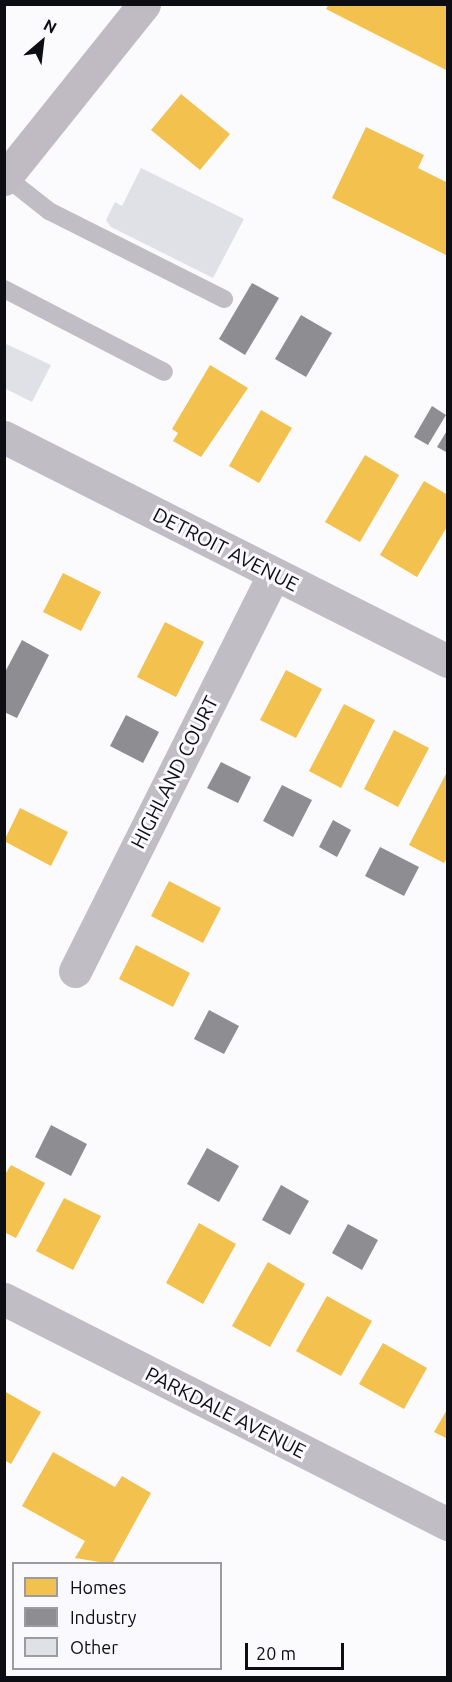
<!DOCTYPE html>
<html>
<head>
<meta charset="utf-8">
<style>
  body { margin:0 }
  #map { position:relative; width:452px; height:1682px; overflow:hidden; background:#fbfafd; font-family:Ubuntu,sans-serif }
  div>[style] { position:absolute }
  .homes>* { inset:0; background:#f2c14e }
  .industry>* { inset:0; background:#8d8d92 }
  .building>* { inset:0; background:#e0e0e7 }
  .service>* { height:18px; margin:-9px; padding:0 9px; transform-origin:9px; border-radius:9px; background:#c1bdc4 }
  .minor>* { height:33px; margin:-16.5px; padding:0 16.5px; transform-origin:16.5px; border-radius:16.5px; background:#c1bdc4 }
  .secondary>* { height:33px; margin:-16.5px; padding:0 16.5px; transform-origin:16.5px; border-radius:16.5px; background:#c0bbc3 }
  span { translate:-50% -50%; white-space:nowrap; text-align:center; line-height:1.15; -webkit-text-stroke:6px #faf9fe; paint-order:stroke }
  .street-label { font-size:20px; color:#0d0d14 }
  .frame { position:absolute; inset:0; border:6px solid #0d0d14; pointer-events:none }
  .legend { position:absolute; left:12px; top:1562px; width:210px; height:108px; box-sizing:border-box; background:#faf9fe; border:2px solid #9b9ba0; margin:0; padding:8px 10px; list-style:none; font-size:18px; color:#0d0d14 }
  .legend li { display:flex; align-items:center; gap:12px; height:30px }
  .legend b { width:30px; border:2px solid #9b9ba0 }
  .north { position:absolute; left:12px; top:12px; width:60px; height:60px; -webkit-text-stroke:4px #faf9fe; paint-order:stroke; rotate:28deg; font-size:16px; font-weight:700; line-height:24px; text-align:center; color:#0d0d14 }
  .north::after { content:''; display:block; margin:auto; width:21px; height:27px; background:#0d0d14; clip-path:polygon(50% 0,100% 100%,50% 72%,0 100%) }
  .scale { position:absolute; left:245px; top:1643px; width:99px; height:27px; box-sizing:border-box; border:3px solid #0d0d14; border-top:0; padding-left:8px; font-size:18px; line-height:21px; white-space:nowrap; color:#0d0d14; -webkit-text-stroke:4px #faf9fe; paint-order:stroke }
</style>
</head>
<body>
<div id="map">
  <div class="homes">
    <div style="clip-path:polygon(329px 4px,448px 4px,448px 71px,326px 9px)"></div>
    <div style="clip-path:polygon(181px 94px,230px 134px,200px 170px,151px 130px)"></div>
    <div style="clip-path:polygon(366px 127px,424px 155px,418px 168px,448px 183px,448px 256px,332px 198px)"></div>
    <div style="clip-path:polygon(210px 365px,248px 388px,201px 457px,173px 441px,178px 433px,172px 429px)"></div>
    <div style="clip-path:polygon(261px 410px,292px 428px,259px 483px,229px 466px)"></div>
    <div style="clip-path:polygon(365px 455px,399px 475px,360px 542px,325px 522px)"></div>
    <div style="clip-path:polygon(424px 481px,448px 495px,448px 525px,417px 577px,380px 555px)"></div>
    <div style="clip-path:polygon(63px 573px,101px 592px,81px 631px,43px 612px)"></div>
    <div style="clip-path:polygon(165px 622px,204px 642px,176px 697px,137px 677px)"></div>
    <div style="clip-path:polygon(286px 670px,322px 689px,296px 738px,260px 720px)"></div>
    <div style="clip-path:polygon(344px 704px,375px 720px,341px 788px,309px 771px)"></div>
    <div style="clip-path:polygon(394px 730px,429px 748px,398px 807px,364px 789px)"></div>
    <div style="clip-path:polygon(448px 770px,448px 857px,444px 863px,409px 845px)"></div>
    <div style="clip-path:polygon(20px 808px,68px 832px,51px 866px,4px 841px)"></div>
    <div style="clip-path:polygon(169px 881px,221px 908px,203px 943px,151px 916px)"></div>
    <div style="clip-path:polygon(136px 945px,190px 973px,173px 1007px,119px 979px)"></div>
    <div style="clip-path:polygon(11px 1165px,45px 1183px,16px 1238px,4px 1232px,4px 1176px)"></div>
    <div style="clip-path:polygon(64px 1198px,101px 1216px,73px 1270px,36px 1251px)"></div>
    <div style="clip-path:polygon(199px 1223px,236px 1244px,203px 1304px,166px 1283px)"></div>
    <div style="clip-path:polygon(268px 1262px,305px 1284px,270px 1347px,232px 1326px)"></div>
    <div style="clip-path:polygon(327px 1296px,372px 1321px,341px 1376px,296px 1351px)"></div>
    <div style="clip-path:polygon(383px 1343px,427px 1368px,404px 1409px,359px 1384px)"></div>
    <div style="clip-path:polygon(4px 1391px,41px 1412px,11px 1464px,4px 1460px)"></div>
    <div style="clip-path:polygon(448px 1408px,448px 1439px,434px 1432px)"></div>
    <div style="clip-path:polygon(53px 1452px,115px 1487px,122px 1476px,151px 1493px,112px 1564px,75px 1558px,85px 1541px,22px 1506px)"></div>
  </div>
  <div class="industry">
    <div style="clip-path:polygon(252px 283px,279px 298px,245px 355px,219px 339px)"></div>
    <div style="clip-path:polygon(301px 315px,332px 333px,306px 377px,275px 359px)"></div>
    <div style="clip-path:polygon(432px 406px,446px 415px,428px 445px,414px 437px)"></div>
    <div style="clip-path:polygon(448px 429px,448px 453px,437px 447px)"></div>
    <div style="clip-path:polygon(22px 640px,49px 655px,17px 718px,4px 712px,4px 674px)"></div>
    <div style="clip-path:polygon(126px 715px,159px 732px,143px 763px,110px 746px)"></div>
    <div style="clip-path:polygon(221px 762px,251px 777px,238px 803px,207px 788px)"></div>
    <div style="clip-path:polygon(282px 785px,312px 800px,293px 837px,263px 821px)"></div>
    <div style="clip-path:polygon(333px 820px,351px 830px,337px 857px,319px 847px)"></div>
    <div style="clip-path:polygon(380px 847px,419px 867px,404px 896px,365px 876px)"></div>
    <div style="clip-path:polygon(209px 1010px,239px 1026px,224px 1054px,194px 1039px)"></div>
    <div style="clip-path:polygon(51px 1125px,87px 1144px,71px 1176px,35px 1157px)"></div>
    <div style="clip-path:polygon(207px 1148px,239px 1166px,219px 1202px,187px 1184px)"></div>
    <div style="clip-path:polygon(281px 1185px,309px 1201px,290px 1235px,262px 1220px)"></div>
    <div style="clip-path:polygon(348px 1224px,378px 1240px,362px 1270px,332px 1253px)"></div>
  </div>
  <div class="building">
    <div style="clip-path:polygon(141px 168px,244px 219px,213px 278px,111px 227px,106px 220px,115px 202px,122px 206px)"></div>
    <div style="clip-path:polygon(4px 343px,51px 365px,32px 402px,4px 388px)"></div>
  </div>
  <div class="service">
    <div style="left:6px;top:177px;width:55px;rotate:38.3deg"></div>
    <div style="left:49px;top:211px;width:196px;rotate:26.7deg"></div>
    <div style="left:4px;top:289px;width:180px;rotate:27.4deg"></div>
  </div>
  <div class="minor">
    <div style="left:4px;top:437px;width:497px;rotate:26.8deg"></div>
    <div style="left:75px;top:971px;width:444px;rotate:-63.4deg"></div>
    <div style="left:4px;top:1299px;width:498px;rotate:26.9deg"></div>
  </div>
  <div class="secondary">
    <div style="left:4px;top:179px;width:224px;rotate:-51.3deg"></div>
  </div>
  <div class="street-label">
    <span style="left:226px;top:549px;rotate:27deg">DETROIT AVENUE</span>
    <span style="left:174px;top:772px;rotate:-63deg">HIGHLAND COURT</span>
    <span style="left:226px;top:1412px;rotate:27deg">PARKDALE AVENUE</span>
  </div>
  <div class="frame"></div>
  <ul class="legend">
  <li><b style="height:16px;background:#f2c14e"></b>Homes</li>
  <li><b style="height:16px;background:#8d8d92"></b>Industry</li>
  <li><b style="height:16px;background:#e0e0e7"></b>Other</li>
  </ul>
  <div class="north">N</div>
  <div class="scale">20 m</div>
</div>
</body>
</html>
